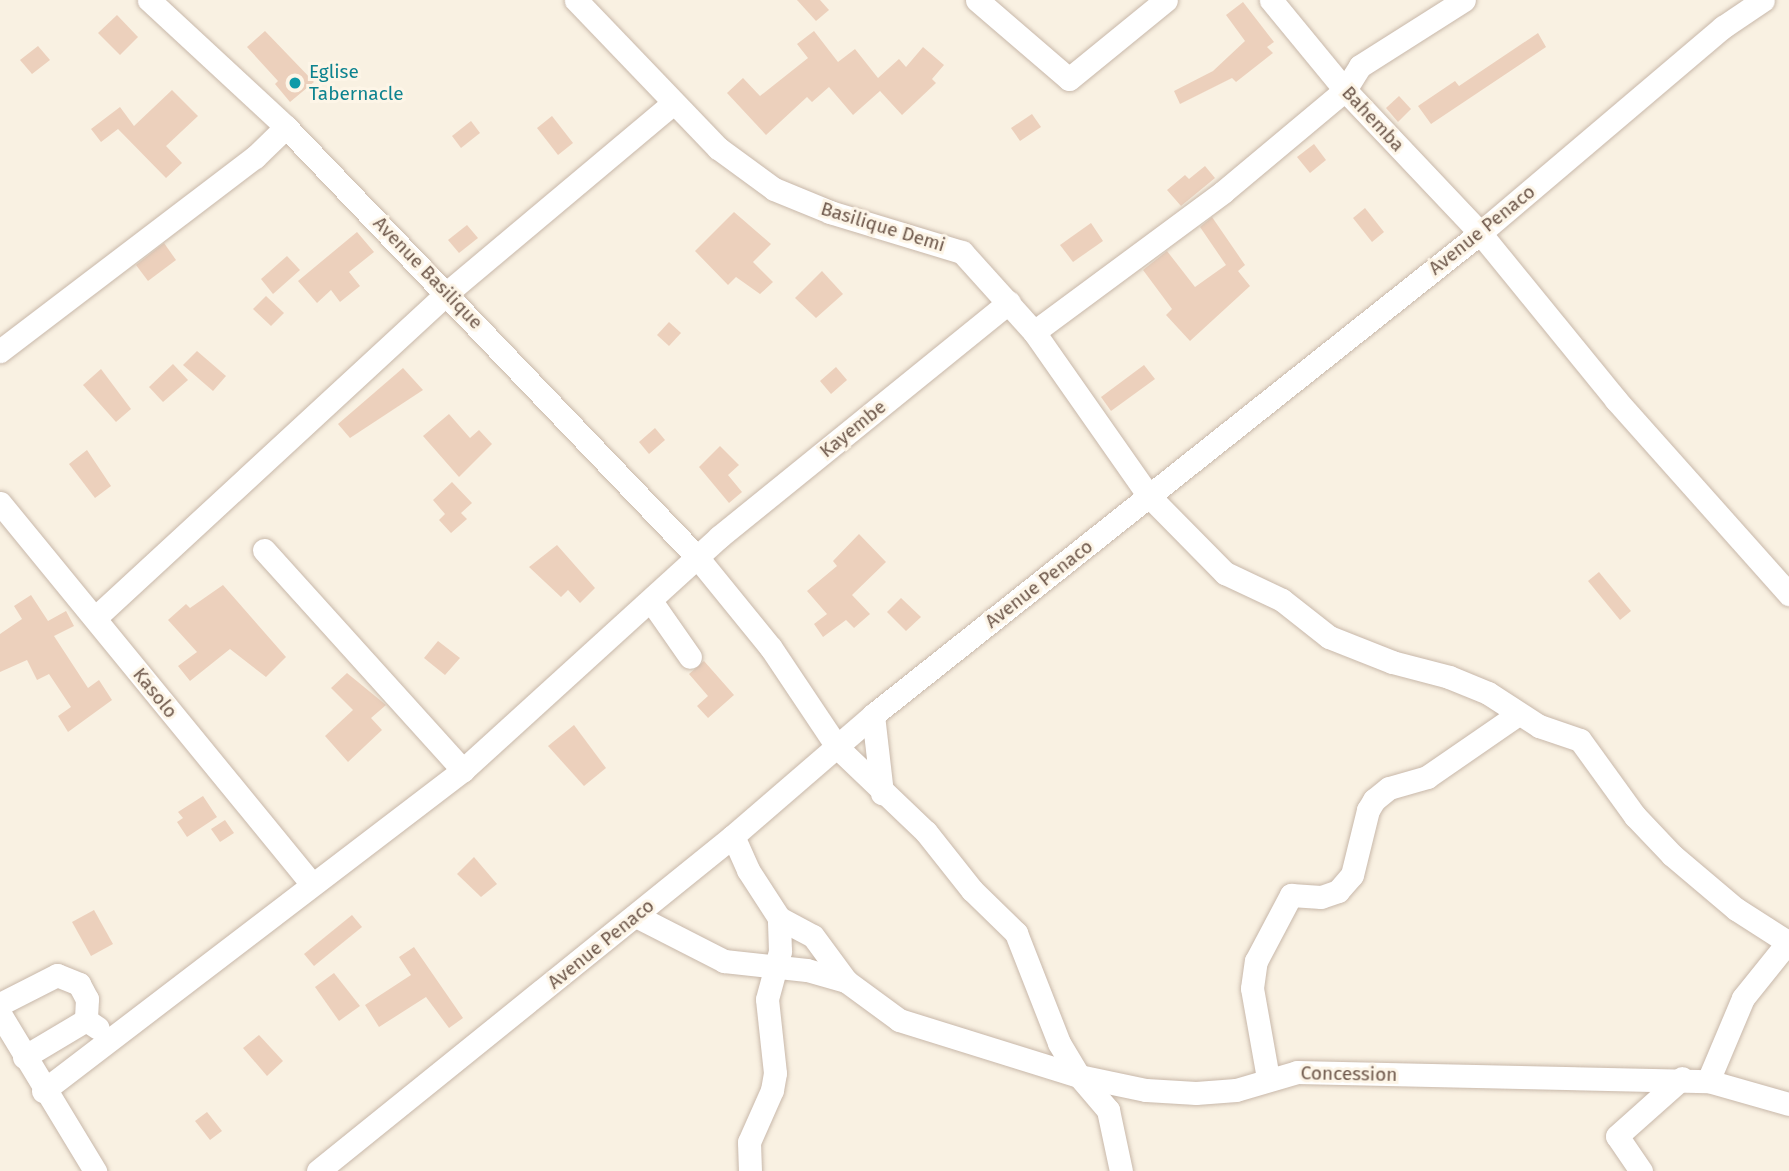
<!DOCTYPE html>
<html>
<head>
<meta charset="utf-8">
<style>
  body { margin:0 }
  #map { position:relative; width:1789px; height:1171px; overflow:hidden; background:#f9f1e2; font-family:"Fira Sans",sans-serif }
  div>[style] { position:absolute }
  .building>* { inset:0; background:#ecd0bc }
  .roads { filter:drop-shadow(0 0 2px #c8b8aa) drop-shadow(0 0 2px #c8b8aa) }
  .minor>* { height:23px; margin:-11.5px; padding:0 11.5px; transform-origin:11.5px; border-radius:11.5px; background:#fff }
  .dots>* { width:19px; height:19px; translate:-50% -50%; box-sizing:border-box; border:4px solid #fdf5e7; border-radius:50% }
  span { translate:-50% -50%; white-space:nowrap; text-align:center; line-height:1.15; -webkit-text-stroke:6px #fdf5e7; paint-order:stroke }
  .culture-label { font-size:19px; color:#0d838f }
  .left { translate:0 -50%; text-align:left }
  .street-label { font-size:19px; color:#6e584b }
</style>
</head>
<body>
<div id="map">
  <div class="building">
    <div style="clip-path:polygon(797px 0,820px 0,829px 10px,816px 21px)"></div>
    <div style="clip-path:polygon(1243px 2px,1274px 42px,1267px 47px,1273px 53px,1236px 82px,1232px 78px,1180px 104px,1174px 91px,1213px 71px,1245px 41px,1226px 15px)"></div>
    <div style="clip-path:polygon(117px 15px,138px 37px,120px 55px,98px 33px)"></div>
    <div style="clip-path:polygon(265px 31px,314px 82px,290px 102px,275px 84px,278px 81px,247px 47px)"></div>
    <div style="clip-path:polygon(814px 31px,838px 62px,855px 49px,878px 78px,899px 59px,906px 67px,923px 47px,944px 65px,932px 79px,936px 83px,902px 115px,880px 91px,853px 115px,829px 87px,812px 102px,807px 97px,766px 135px,727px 93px,743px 78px,760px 96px,808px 58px,797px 44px)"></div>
    <div style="clip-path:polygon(1538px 33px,1546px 47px,1431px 124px,1418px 106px,1455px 81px,1459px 86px)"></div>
    <div style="clip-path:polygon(38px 46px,50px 60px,32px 74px,20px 60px)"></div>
    <div style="clip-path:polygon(172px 90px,198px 116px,166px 146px,182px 163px,166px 178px,118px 129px,101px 142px,91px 129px,120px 107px,134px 126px)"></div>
    <div style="clip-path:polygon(1399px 96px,1411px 109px,1398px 122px,1386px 108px)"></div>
    <div style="clip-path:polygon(1032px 114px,1041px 127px,1020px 141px,1011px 128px)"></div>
    <div style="clip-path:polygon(552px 116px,573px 143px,558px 155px,537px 128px)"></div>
    <div style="clip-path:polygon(471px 121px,480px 133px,461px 148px,452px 136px)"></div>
    <div style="clip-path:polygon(1314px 144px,1326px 160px,1310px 173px,1297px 157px)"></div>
    <div style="clip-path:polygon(1205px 166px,1215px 178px,1181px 206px,1167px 190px,1185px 175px,1189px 179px)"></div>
    <div style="clip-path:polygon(1365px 208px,1384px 232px,1372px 242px,1353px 218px)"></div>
    <div style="clip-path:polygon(734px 212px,771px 244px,753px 262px,773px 282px,760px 294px,736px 277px,728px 285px,695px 251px)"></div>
    <div style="clip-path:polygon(1212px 217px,1245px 265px,1238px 271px,1250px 286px,1190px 341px,1166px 315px,1172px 309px,1143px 270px,1167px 251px,1195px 287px,1226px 265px,1200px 227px)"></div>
    <div style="clip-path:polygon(1091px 223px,1103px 241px,1073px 262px,1060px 245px)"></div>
    <div style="clip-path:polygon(467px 225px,478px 238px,459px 253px,448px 240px)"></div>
    <div style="clip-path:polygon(357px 232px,374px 252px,349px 272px,360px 286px,340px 302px,331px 290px,317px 303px,298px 281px)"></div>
    <div style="clip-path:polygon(164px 243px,176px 260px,148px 281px,136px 265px)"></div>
    <div style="clip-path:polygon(287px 256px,300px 270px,273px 294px,261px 279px)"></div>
    <div style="clip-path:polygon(822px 271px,843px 294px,816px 318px,795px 298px)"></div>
    <div style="clip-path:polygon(266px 296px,284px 313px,271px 326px,253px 309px)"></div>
    <div style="clip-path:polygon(669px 322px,681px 333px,669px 346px,657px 335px)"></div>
    <div style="clip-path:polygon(197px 351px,226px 376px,213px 391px,183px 365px)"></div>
    <div style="clip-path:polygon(173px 364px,188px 380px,163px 402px,149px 387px)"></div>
    <div style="clip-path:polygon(1144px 365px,1155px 379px,1111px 411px,1101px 397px)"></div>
    <div style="clip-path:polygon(836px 367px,847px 380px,831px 394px,820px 381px)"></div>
    <div style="clip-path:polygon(403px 368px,423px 390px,350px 438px,338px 424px)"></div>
    <div style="clip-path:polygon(101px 369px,131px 409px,116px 422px,83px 385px)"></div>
    <div style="clip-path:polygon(449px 414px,470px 438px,479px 430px,492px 444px,459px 477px,423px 436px)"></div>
    <div style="clip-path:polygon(655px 428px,665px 440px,649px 454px,639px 442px)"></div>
    <div style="clip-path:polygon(720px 446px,739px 465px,728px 475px,742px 492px,729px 503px,699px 467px)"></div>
    <div style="clip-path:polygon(87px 450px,111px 486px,95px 498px,69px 464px)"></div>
    <div style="clip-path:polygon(452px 482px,472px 503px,461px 513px,467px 519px,451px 533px,439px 520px,445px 514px,433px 500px)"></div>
    <div style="clip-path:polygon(859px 534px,886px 562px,852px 595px,870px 614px,854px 628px,846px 620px,823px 637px,814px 624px,827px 614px,807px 591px,837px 566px,833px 561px)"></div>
    <div style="clip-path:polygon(557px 545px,595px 588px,580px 603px,568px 590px,561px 597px,529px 567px)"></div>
    <div style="clip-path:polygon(1599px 572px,1631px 611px,1620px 620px,1588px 581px)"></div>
    <div style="clip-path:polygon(223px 585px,286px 657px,266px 677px,230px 649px,190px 681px,178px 666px,197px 652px,168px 620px,186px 604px,190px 608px)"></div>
    <div style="clip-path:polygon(31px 595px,48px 621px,66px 611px,74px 626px,54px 636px,88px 688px,99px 680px,112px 700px,68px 732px,58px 716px,71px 707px,49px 674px,37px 680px,27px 660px,0 672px,0 634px,22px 619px,14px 606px)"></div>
    <div style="clip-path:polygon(901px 598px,921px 617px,906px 631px,887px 612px)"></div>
    <div style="clip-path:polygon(438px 641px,460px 658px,445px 675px,424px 658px)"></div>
    <div style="clip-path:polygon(704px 661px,734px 695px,708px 718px,697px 706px,708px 696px,689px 674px)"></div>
    <div style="clip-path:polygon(347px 673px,386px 705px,371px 718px,382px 730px,348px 762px,325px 736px,353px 710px,331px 688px)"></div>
    <div style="clip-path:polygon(574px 725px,606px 768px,584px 786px,548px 746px)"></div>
    <div style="clip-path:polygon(203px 796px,217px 817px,187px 837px,177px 822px,183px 818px,178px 812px)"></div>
    <div style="clip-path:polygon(225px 820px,234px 833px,220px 842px,211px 829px)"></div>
    <div style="clip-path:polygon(474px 857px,497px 884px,481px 897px,457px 874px)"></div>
    <div style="clip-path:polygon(94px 910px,113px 944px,91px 956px,72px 922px)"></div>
    <div style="clip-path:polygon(352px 915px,362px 927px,314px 966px,304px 954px)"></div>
    <div style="clip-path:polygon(414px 947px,463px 1018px,449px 1028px,426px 997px,379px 1027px,365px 1005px,411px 975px,399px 957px)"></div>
    <div style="clip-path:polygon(334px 973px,360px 1006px,339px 1021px,315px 987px)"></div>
    <div style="clip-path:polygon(259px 1035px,283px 1061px,267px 1076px,243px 1048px)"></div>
    <div style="clip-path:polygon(207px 1112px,222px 1131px,210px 1140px,195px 1121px)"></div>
  </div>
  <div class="roads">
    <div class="minor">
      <div style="left:149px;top:0;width:187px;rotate:42.8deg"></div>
      <div style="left:286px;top:127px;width:595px;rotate:46.29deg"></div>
      <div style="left:697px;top:557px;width:117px;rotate:50.9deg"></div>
      <div style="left:771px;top:648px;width:120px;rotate:56.2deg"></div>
      <div style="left:838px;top:748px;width:122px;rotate:43.7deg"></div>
      <div style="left:926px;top:832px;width:74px;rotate:51.6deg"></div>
      <div style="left:972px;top:890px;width:62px;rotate:44.3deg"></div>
      <div style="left:1016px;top:933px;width:118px;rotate:68.6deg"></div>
      <div style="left:1059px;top:1043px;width:39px;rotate:59deg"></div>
      <div style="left:1079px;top:1076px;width:68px;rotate:11.8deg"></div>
      <div style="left:1146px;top:1090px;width:50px;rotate:3.4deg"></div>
      <div style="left:1196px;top:1093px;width:40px;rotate:-4.3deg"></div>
      <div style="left:1236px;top:1090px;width:64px;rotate:-16.4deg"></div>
      <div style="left:1297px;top:1072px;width:411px;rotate:1.3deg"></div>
      <div style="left:1708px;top:1081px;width:90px;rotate:-67.1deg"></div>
      <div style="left:1743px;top:998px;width:72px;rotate:-51.2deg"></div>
      <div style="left:576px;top:0;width:205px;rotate:46.2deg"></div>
      <div style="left:718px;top:148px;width:69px;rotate:36.2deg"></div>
      <div style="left:774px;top:189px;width:61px;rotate:22.3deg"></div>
      <div style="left:830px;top:212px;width:138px;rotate:16.9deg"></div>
      <div style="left:962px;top:252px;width:108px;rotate:48deg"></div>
      <div style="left:1034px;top:332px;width:199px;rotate:55deg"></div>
      <div style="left:1148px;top:495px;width:110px;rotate:45.4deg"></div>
      <div style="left:1225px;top:573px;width:63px;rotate:25.3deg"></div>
      <div style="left:1282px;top:600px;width:60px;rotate:38.2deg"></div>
      <div style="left:1329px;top:637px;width:68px;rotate:21.6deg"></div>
      <div style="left:1392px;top:662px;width:59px;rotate:14.7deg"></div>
      <div style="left:1449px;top:677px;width:42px;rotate:22.3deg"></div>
      <div style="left:1488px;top:693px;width:61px;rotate:32.9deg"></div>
      <div style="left:1539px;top:726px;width:43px;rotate:18.9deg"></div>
      <div style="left:1580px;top:740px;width:94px;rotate:54.1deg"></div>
      <div style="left:1635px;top:816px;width:54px;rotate:46.5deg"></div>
      <div style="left:1672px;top:855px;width:84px;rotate:40.2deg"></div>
      <div style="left:1736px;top:909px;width:63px;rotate:32.7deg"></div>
      <div style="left:977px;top:0;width:121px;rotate:40.7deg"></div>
      <div style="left:1069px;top:79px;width:125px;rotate:-39.2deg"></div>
      <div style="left:1271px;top:0;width:117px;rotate:50.6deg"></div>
      <div style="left:1345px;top:90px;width:197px;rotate:46.6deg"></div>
      <div style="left:1480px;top:233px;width:215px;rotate:50.8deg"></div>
      <div style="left:1616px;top:400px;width:260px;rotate:48.3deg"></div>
      <div style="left:1034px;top:332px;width:235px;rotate:-36.5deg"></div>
      <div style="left:1223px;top:192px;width:159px;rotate:-39.9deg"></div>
      <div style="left:1345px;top:90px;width:28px;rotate:-58deg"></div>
      <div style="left:1360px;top:66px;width:123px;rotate:-32.4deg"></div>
      <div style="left:0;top:351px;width:320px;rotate:-37.3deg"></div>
      <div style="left:255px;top:157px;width:43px;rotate:-44.1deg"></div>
      <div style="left:0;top:503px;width:491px;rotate:50.7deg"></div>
      <div style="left:264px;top:550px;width:297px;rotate:47.9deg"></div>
      <div style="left:651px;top:601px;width:68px;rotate:55.1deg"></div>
      <div style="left:95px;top:618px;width:481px;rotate:-42.7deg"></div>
      <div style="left:448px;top:292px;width:294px;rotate:-40deg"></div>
      <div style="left:873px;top:715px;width:79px;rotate:83.4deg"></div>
      <div style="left:733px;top:836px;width:37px;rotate:66deg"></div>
      <div style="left:748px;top:870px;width:57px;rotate:57.1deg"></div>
      <div style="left:779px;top:918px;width:38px;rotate:28deg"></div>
      <div style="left:813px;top:936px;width:56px;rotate:53.7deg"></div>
      <div style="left:846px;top:981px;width:66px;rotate:36.3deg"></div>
      <div style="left:899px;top:1020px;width:189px;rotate:17.3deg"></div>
      <div style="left:1079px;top:1076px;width:45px;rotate:49.5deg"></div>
      <div style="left:1108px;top:1110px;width:62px;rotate:78deg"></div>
      <div style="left:636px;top:916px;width:99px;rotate:27.1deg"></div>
      <div style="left:724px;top:961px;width:83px;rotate:6.2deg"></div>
      <div style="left:807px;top:970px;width:41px;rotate:15.8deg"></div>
      <div style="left:0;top:1004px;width:64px;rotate:-27deg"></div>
      <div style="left:57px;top:975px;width:24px;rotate:22deg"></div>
      <div style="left:79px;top:984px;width:17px;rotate:62deg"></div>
      <div style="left:87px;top:999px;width:21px;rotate:93deg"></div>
      <div style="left:0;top:1014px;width:184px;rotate:58.8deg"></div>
      <div style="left:24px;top:1057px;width:72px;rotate:-30.8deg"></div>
      <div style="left:86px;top:1020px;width:14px;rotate:34deg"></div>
      <div style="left:1268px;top:1078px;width:91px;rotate:-100.1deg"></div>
      <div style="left:1252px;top:988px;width:27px;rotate:-82deg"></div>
      <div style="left:1256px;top:961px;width:75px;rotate:-62.1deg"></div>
      <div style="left:1291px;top:895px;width:30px;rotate:4deg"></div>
      <div style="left:1321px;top:897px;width:18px;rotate:-19deg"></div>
      <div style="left:1338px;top:891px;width:21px;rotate:-49deg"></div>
      <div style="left:1352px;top:875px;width:67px;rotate:-76.2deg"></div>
      <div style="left:1368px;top:810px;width:12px;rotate:-59deg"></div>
      <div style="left:1374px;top:800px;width:19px;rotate:-39deg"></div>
      <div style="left:1389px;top:788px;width:40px;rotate:-16deg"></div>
      <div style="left:1427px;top:777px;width:109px;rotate:-34.6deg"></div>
      <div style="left:1708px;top:1081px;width:84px;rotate:15.9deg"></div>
      <div style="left:43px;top:1091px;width:529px;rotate:-37.39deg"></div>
      <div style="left:463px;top:770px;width:346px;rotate:-42.3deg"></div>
      <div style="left:719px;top:537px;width:373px;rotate:-39deg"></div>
      <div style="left:318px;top:1171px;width:533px;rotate:-38.91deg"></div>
      <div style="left:733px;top:836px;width:185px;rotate:-40.8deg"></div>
      <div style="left:873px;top:715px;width:775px;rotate:-38.45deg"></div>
      <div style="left:1480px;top:233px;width:319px;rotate:-40.3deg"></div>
      <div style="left:1723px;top:27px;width:48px;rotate:-34deg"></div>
      <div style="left:750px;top:1171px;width:29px;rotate:-92deg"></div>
      <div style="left:749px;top:1142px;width:57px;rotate:-66.1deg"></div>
      <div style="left:772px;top:1090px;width:17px;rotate:-80deg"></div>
      <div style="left:775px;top:1073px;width:74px;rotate:-96.2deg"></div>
      <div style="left:767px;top:999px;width:50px;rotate:-74.8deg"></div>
      <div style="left:780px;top:951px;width:33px;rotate:-92deg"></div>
      <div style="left:1641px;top:1171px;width:42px;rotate:-124.4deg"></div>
      <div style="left:1617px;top:1136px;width:87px;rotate:-41.7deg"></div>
    </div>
  </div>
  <div class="dots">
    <div style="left:295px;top:83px;background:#0f9aa8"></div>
  </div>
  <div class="culture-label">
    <span class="left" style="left:309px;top:83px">Eglise<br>Tabernacle</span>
  </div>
  <div class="street-label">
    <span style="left:1373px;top:119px;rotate:47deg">Bahemba</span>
    <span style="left:883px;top:227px;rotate:17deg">Basilique Demi</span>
    <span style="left:1482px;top:230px;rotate:-39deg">Avenue Penaco</span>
    <span style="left:428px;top:273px;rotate:46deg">Avenue Basilique</span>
    <span style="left:853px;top:429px;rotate:-39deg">Kayembe</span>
    <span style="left:1039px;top:584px;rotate:-38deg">Avenue Penaco</span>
    <span style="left:155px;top:693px;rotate:51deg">Kasolo</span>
    <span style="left:601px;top:944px;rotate:-39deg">Avenue Penaco</span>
    <span style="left:1349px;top:1074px;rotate:1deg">Concession</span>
  </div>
</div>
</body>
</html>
